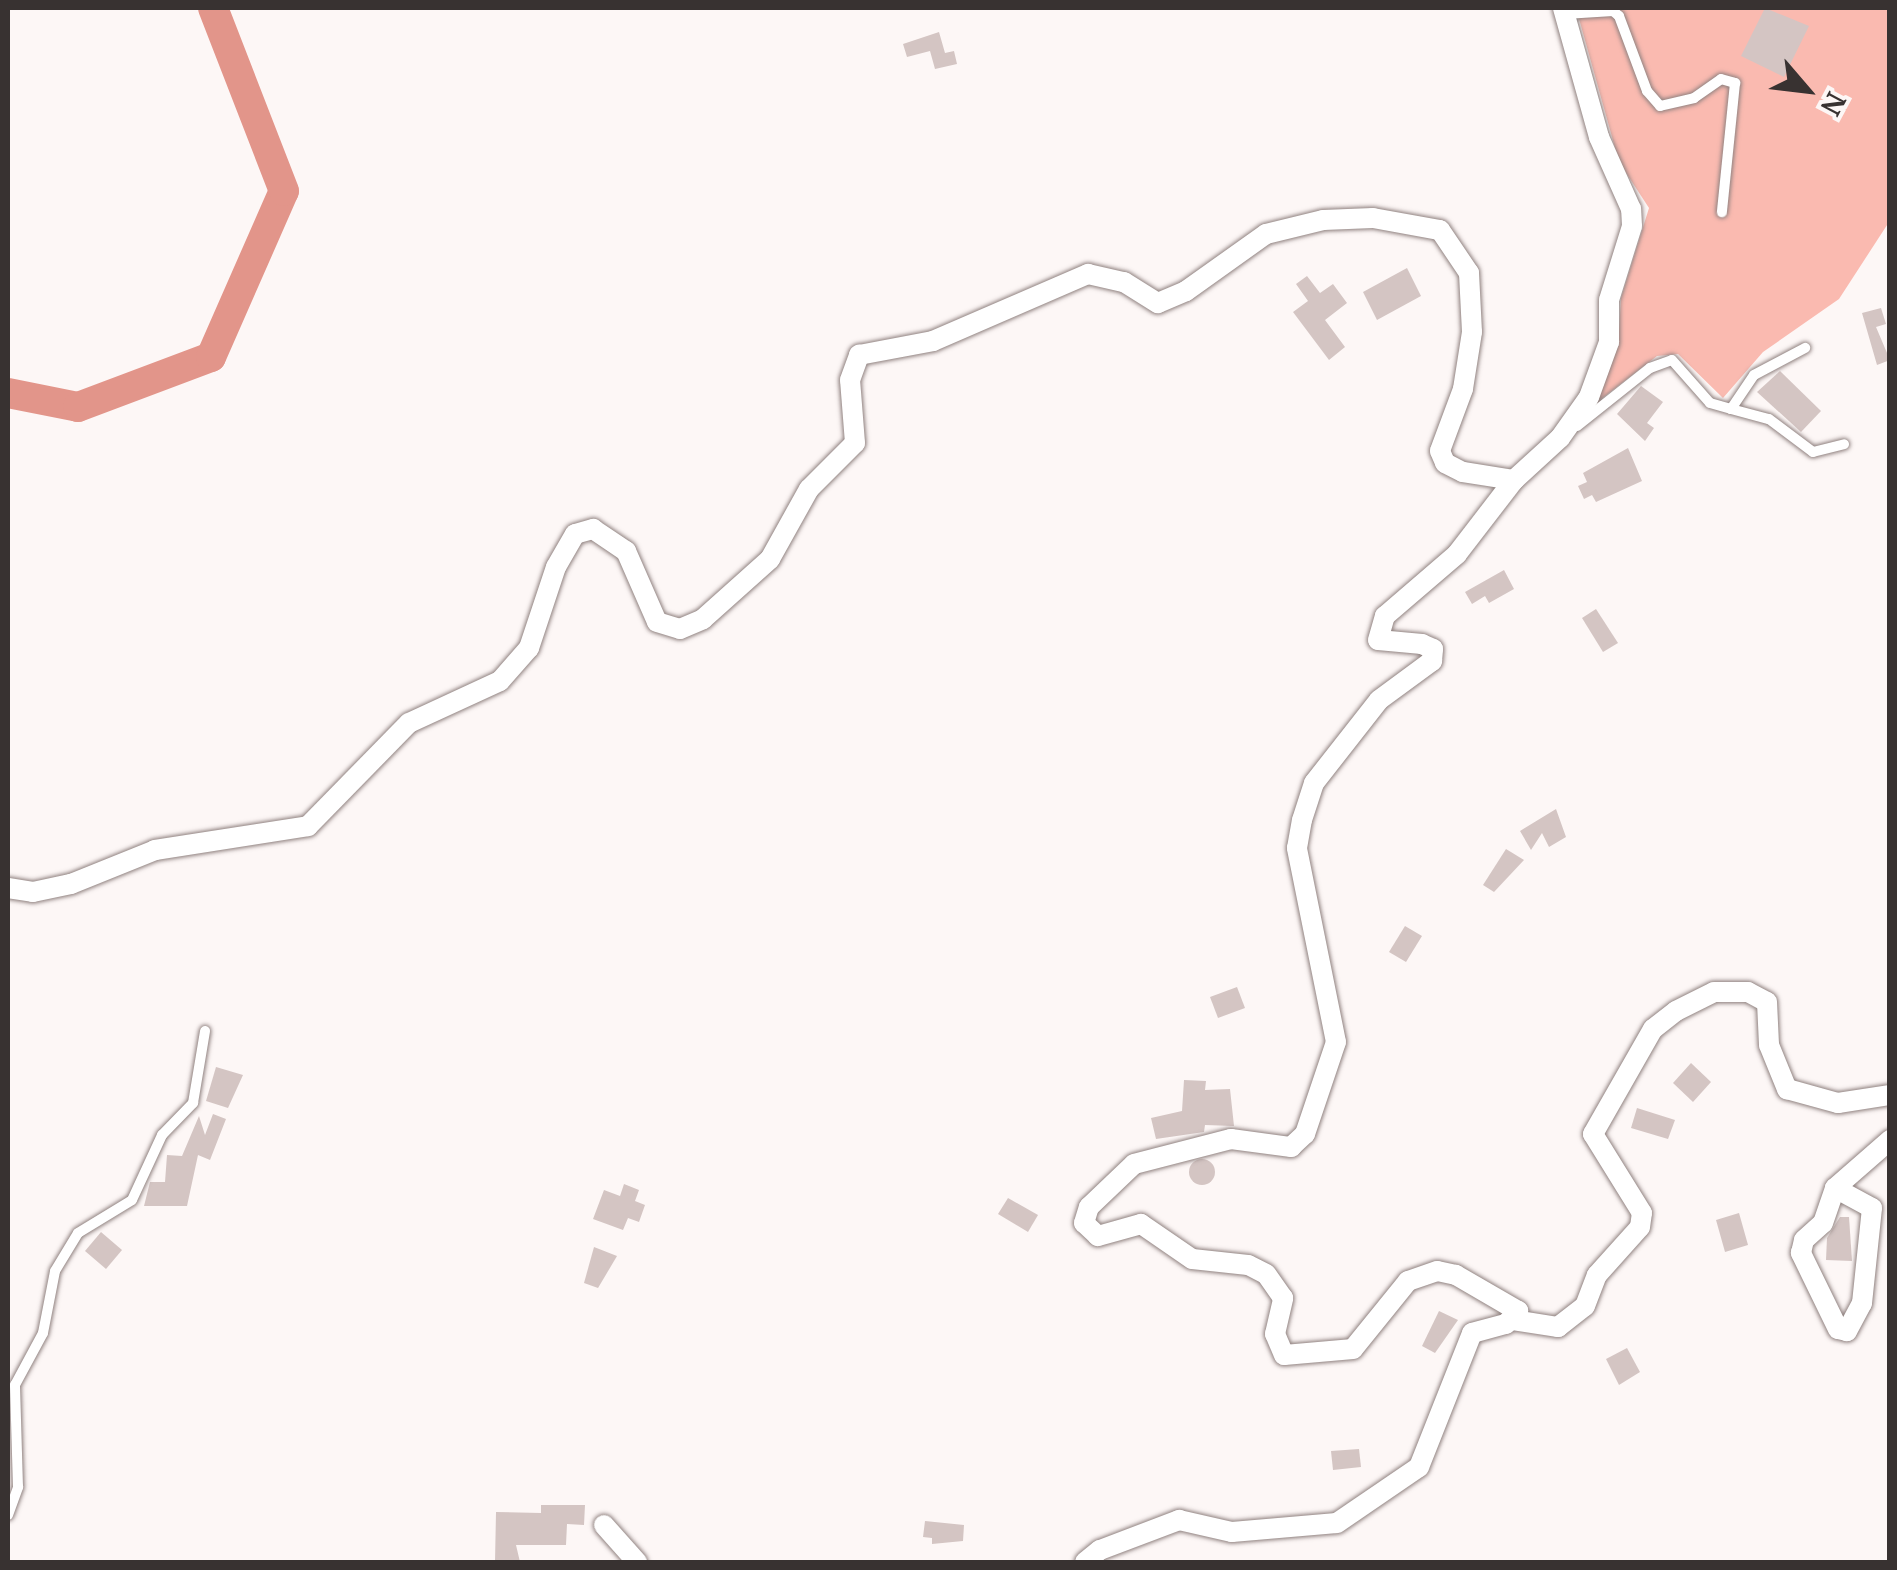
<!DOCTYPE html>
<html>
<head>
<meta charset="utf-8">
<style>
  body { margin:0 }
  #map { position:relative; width:1897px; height:1570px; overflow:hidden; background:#fdf7f6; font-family:"PT Serif",serif }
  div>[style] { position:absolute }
  .green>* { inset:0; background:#fabab0 }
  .river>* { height:30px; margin:-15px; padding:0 15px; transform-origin:15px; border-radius:15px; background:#e2958a }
  .building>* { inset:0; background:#d4c5c3 }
  .round { border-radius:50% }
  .roads { filter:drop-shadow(0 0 2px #908280) drop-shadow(0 0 2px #908280) }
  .lane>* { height:10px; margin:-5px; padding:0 5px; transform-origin:5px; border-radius:5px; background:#fff }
  .street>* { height:20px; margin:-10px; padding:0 10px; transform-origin:10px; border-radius:10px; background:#fff }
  span { translate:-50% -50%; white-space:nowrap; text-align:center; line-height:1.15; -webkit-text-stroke:8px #fdf7f6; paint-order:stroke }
  .frame { position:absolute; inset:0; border:10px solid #383231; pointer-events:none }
  .north { position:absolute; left:1757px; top:40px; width:100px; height:100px; -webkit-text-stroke:8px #fdf7f6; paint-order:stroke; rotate:118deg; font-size:28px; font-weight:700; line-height:40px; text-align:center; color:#383231 }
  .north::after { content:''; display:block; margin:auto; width:35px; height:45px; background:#383231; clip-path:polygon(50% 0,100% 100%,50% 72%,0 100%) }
</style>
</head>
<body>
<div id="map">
  <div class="green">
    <div style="clip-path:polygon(1576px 8px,1889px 8px,1889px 222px,1839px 299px,1763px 352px,1723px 398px,1678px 354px,1657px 356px,1588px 409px,1619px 332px,1621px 298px,1649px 208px,1619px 162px)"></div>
  </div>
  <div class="river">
    <div style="left:8px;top:393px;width:71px;rotate:11.3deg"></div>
    <div style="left:78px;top:407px;width:142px;rotate:-20.6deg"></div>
    <div style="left:211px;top:357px;width:181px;rotate:-66.3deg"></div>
    <div style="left:284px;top:191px;width:196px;rotate:-111.2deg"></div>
  </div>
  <div class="building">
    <div style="clip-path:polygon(1765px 8px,1809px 26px,1784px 77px,1741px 56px)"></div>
    <div style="clip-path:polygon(939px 32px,945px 53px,954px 51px,957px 64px,935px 69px,930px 51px,907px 57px,903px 44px)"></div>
    <div style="clip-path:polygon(1407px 268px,1421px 296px,1377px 320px,1363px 292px)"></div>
    <div style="clip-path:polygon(1307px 276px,1320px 293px,1333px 284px,1347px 303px,1325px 320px,1345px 347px,1329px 360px,1293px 312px,1308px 301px,1296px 284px)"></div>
    <div style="clip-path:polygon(1881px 308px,1886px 324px,1876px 327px,1890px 360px,1877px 365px,1862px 313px)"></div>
    <div style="clip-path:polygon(1780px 371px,1821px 411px,1801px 432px,1757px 392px)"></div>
    <div style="clip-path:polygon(1641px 386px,1663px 402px,1647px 423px,1654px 428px,1645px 441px,1617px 414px)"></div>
    <div style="clip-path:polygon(1628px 448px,1642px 481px,1596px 502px,1592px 495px,1584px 499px,1578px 486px,1587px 482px,1583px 473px)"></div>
    <div style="clip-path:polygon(1504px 570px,1514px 589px,1489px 603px,1485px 596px,1472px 604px,1465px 592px)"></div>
    <div style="clip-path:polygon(1596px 609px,1618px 643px,1603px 652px,1582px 618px)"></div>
    <div style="clip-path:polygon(1556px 809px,1566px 837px,1549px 847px,1542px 833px,1531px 850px,1520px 831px)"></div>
    <div style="clip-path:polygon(1506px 849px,1524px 860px,1494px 892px,1483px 885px)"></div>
    <div style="clip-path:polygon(1405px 926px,1422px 936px,1406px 962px,1389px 952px)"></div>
    <div style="clip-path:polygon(1237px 987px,1245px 1008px,1218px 1018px,1210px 997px)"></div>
    <div style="clip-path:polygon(1691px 1063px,1711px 1082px,1693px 1102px,1673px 1083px)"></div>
    <div style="clip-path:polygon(216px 1067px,243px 1075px,228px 1108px,206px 1101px)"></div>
    <div style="clip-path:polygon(1184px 1080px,1206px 1081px,1205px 1090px,1230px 1089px,1234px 1126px,1205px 1125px,1204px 1132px,1156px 1139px,1151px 1118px,1182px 1111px)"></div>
    <div style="clip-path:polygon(1637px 1108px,1675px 1120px,1668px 1139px,1631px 1128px)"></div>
    <div style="clip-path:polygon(213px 1114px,226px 1119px,210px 1160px,198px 1155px,187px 1206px,144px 1206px,150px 1182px,165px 1182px,167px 1155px,182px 1156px,199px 1116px,205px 1135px)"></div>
    <div class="round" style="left:1189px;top:1159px;width:26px;height:26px"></div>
    <div style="clip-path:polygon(624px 1184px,639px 1190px,635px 1201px,645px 1205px,639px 1222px,628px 1218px,623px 1230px,593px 1219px,604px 1190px,620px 1196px)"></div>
    <div style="clip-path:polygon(1008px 1198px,1038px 1215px,1028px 1232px,998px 1214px)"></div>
    <div style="clip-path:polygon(1739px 1213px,1748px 1245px,1725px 1252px,1716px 1220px)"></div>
    <div style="clip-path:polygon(1840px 1217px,1849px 1217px,1852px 1261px,1826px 1260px,1827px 1238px)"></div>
    <div style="clip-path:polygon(101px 1232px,122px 1250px,106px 1269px,85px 1251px)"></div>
    <div style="clip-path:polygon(594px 1247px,617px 1256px,598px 1288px,584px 1283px)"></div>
    <div style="clip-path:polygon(1439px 1311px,1458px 1320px,1435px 1353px,1422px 1346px)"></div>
    <div style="clip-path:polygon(1627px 1348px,1640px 1372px,1619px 1385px,1606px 1359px)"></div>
    <div style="clip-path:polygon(1359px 1449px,1361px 1467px,1333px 1470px,1331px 1451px)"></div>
    <div style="clip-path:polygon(541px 1505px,585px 1505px,584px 1525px,567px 1524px,566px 1545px,516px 1545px,520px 1562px,495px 1562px,496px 1512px,541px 1513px)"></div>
    <div style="clip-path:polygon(925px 1521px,964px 1525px,963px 1541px,932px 1544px,932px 1538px,923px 1537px)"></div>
  </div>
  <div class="roads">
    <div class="lane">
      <div style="left:1565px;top:14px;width:48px;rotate:-3.6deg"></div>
      <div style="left:1613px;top:11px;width:8px;rotate:40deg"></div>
      <div style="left:1619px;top:16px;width:80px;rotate:69.5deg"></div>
      <div style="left:1647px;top:91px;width:20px;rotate:49deg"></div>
      <div style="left:1660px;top:106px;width:35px;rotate:-13deg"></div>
      <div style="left:1694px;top:98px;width:33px;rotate:-35deg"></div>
      <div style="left:1721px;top:79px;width:15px;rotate:16deg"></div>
      <div style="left:1735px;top:83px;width:130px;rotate:95.8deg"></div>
      <div style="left:1731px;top:409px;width:39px;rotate:15deg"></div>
      <div style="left:1769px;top:419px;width:55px;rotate:36.9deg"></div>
      <div style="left:1813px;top:452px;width:32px;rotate:-14deg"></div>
      <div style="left:1577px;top:426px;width:93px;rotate:-38.5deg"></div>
      <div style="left:1650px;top:368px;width:23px;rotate:-20deg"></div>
      <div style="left:1672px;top:360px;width:57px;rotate:48.5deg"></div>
      <div style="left:1710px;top:403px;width:22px;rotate:16deg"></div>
      <div style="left:1731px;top:409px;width:41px;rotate:-55.9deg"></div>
      <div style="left:1754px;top:375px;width:58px;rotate:-27.9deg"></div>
      <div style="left:8px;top:1515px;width:30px;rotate:-70deg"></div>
      <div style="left:18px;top:1487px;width:102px;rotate:-91.7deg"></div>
      <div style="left:15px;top:1385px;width:59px;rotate:-61.7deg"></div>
      <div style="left:43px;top:1333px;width:63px;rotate:-79deg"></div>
      <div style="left:55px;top:1271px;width:44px;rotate:-58.8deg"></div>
      <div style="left:78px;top:1233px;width:63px;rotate:-31.4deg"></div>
      <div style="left:132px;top:1200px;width:72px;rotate:-65.2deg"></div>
      <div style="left:162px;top:1135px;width:45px;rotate:-45.9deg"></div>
      <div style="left:193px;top:1103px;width:73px;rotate:-80.5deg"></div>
    </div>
    <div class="street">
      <div style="left:8px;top:888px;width:25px;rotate:9deg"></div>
      <div style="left:33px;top:892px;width:39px;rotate:-12deg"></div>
      <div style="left:71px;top:884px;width:91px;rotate:-22deg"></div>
      <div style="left:155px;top:850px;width:155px;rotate:-8.9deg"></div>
      <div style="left:308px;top:826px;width:144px;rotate:-45.6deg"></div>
      <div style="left:409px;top:723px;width:100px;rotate:-24.8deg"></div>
      <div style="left:500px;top:681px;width:44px;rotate:-48.7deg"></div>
      <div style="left:529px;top:648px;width:85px;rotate:-71.6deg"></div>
      <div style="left:556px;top:567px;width:38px;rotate:-60deg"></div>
      <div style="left:575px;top:534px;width:19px;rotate:-16deg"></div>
      <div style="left:593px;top:529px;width:40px;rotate:34deg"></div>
      <div style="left:626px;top:551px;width:77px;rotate:66.4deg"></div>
      <div style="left:657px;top:622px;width:24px;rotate:17deg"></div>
      <div style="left:680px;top:629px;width:25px;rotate:-23deg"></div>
      <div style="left:703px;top:619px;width:90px;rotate:-41.8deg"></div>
      <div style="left:770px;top:559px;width:80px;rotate:-60.9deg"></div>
      <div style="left:809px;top:489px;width:65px;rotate:-45deg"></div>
      <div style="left:855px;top:443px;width:63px;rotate:-94.5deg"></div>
      <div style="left:850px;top:380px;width:27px;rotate:-70deg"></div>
      <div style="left:859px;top:355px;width:75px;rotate:-10.7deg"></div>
      <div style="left:933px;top:341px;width:169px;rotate:-23.4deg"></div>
      <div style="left:1088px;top:274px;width:37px;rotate:13deg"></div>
      <div style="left:1124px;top:282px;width:40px;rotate:32deg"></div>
      <div style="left:1158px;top:303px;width:30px;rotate:-23deg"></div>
      <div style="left:1186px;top:291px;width:98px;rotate:-35.5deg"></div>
      <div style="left:1266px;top:234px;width:59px;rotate:-13.8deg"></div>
      <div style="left:1323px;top:220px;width:50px;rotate:-2.3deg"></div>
      <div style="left:1373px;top:218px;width:68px;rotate:10.2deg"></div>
      <div style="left:1440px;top:230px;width:52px;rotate:56deg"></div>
      <div style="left:1469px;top:273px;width:59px;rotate:87.1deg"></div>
      <div style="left:1472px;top:332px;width:58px;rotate:99deg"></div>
      <div style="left:1463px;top:389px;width:66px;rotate:110.4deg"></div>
      <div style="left:1440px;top:451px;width:13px;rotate:67deg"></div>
      <div style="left:1445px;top:463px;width:20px;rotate:27deg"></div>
      <div style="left:1463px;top:472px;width:52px;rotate:8.9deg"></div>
      <div style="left:1514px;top:480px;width:62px;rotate:-42.4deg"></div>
      <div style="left:1560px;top:438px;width:50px;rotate:-54.7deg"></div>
      <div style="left:1589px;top:397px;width:59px;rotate:-70deg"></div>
      <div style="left:1609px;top:342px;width:42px;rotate:-90deg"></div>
      <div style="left:1609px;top:300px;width:77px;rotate:-72.7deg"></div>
      <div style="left:1632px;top:226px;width:17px;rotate:-93deg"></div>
      <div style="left:1631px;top:209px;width:79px;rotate:-114deg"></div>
      <div style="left:1599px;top:137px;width:134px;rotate:-105.6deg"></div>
      <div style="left:1835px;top:1188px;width:42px;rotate:28.4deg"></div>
      <div style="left:1872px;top:1208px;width:96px;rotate:96deg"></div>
      <div style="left:1862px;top:1303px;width:32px;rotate:118deg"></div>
      <div style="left:1847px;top:1331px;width:9px;rotate:-167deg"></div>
      <div style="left:1838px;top:1329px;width:85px;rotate:-116deg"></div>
      <div style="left:1801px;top:1253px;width:13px;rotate:-77deg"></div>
      <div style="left:1804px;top:1240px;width:25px;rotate:-42deg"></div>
      <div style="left:1823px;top:1223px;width:37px;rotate:-71deg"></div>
      <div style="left:1835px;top:1188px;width:73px;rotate:-41.1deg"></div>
      <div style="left:1513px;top:1320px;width:46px;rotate:8.8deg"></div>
      <div style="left:1558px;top:1327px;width:34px;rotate:-38deg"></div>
      <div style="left:1585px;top:1306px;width:33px;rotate:-69deg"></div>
      <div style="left:1597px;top:1275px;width:64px;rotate:-48.1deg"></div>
      <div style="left:1640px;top:1227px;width:14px;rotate:-82deg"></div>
      <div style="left:1642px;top:1213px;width:93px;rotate:-121.8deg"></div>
      <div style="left:1593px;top:1134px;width:121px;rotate:-60.3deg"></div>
      <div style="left:1653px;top:1029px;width:29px;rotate:-38deg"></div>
      <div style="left:1676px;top:1011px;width:42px;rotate:-26.6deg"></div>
      <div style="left:1714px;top:992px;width:34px"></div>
      <div style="left:1748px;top:992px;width:21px;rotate:28deg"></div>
      <div style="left:1767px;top:1002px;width:43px;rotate:87.3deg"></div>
      <div style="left:1769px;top:1045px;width:48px;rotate:67.8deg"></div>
      <div style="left:1787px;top:1089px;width:53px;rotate:15.4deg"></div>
      <div style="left:1838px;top:1103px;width:53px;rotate:-8.7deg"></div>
      <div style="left:604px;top:1525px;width:50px;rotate:48.3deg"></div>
      <div style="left:1085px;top:1562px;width:19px;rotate:-39deg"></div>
      <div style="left:1100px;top:1550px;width:85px;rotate:-20.8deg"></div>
      <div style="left:1179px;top:1520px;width:54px;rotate:12.8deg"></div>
      <div style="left:1232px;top:1532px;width:105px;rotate:-4.9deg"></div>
      <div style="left:1337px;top:1523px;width:99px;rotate:-34.3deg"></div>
      <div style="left:1419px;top:1467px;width:144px;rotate:-68.4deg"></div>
      <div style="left:1472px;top:1333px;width:35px;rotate:-15deg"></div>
      <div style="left:1506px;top:1324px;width:18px;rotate:-47deg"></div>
      <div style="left:1518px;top:1311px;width:72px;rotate:-149.9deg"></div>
      <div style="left:1456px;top:1275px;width:19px;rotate:-168deg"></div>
      <div style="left:1437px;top:1271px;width:31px;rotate:161deg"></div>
      <div style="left:1408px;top:1281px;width:87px;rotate:129deg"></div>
      <div style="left:1353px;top:1349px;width:69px;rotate:175deg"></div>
      <div style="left:1284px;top:1355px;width:23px;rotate:-113deg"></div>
      <div style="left:1275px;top:1334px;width:37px;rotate:-77deg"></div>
      <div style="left:1283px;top:1298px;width:29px;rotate:-125deg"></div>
      <div style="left:1266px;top:1274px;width:20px;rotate:-153deg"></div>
      <div style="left:1248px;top:1265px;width:56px;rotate:-173.9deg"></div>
      <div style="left:1192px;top:1259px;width:62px;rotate:-145.5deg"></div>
      <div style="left:1141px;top:1224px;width:45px;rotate:164.4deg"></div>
      <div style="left:1098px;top:1236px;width:19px;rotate:-137deg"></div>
      <div style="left:1084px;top:1223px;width:17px;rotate:-73deg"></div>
      <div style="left:1089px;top:1207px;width:62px;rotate:-43.7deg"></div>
      <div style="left:1134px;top:1164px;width:100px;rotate:-14.5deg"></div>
      <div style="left:1231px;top:1139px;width:61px;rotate:7.6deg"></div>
      <div style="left:1291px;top:1147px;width:19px;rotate:-43deg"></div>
      <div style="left:1305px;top:1134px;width:97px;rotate:-71.4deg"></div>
      <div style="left:1336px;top:1042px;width:198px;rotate:-101.4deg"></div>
      <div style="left:1297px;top:848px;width:28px;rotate:-80deg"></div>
      <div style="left:1302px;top:820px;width:39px;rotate:-72deg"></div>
      <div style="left:1314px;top:783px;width:105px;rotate:-51.9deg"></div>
      <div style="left:1379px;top:700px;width:66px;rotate:-36.3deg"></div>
      <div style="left:1432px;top:661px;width:12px;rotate:-85deg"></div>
      <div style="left:1433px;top:649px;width:12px;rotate:-156deg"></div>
      <div style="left:1422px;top:644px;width:44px;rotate:-174.8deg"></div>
      <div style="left:1378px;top:640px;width:25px;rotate:-74deg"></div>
      <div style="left:1385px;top:616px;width:95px;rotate:-40.7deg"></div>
      <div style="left:1457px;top:554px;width:93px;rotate:-52.4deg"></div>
    </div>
  </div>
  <div class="frame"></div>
  <div class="north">N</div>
</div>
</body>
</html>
